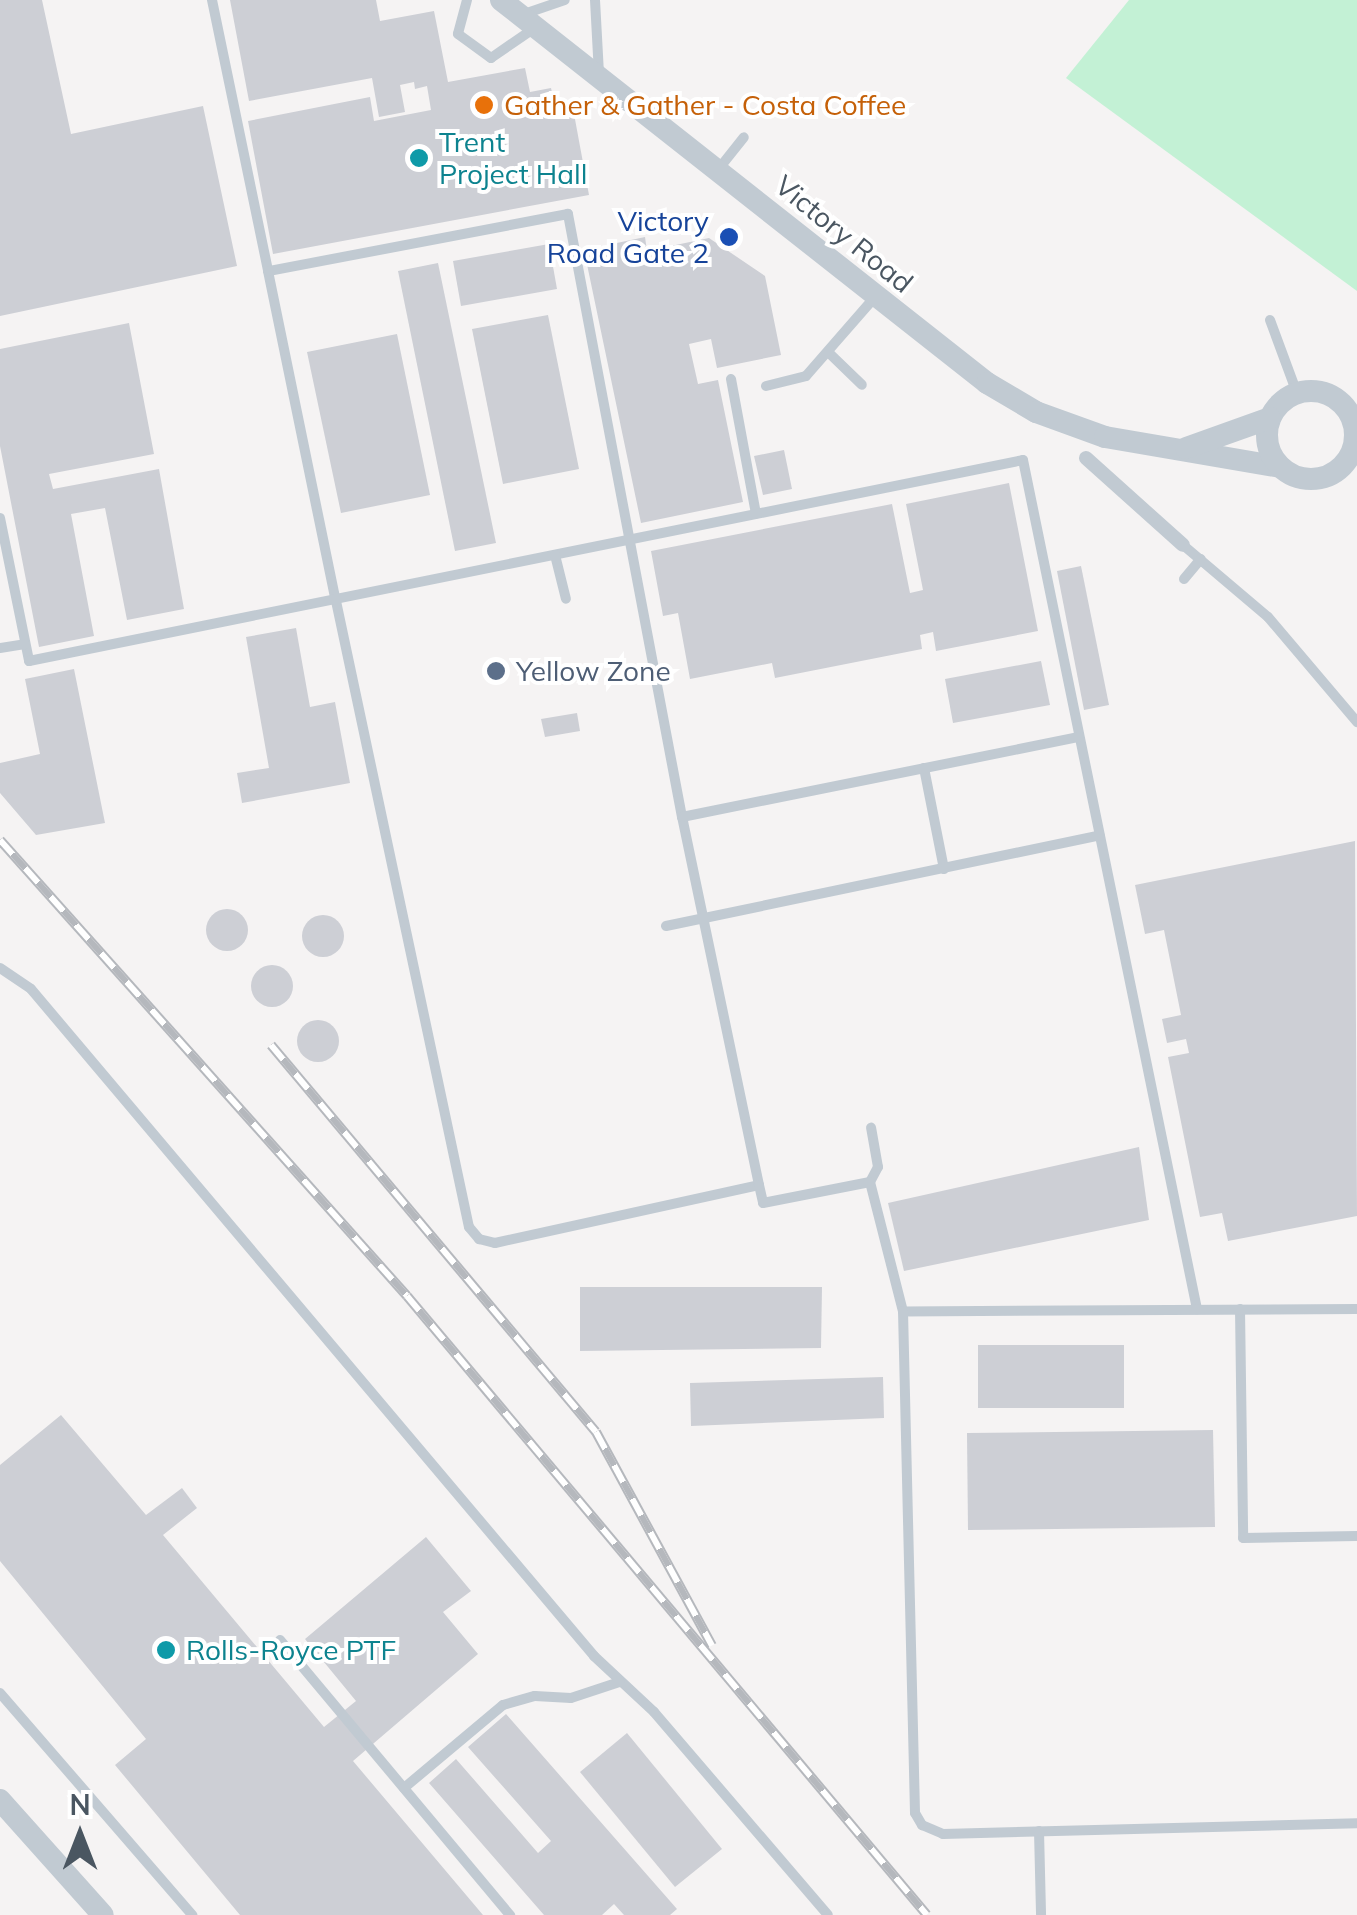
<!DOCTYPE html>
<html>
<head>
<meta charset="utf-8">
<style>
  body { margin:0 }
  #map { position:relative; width:1357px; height:1915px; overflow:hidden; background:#f5f3f3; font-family:Mulish,sans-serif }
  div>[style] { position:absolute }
  .green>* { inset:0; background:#c3f1d5 }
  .building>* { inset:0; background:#cdcfd5 }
  .round { border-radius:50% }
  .service>* { height:10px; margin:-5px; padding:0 5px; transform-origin:5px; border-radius:5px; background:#c1cad2 }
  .pedestrian>* { height:14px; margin:-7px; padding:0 7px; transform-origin:7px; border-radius:7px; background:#c1cad2 }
  .tertiary>* { height:22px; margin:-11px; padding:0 11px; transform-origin:11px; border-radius:11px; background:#c1cad2 }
  .tertiary>.ring { margin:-11px; padding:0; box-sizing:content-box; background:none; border:22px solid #c1cad2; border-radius:50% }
  .rail>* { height:10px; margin-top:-5px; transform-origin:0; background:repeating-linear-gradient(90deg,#fff 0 19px,#b5b8bd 0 38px); box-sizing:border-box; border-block:2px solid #b5b8bd }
  .dots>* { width:28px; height:28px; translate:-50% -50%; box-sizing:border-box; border:5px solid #fff; border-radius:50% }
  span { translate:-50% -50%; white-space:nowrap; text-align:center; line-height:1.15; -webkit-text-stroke:8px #fff; paint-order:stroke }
  .food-label { font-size:28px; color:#c56008 }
  .left { translate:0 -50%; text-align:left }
  .culture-label { font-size:28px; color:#0d838f }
  .transit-label { font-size:28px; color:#164399 }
  .right { translate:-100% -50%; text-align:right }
  .street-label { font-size:28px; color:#4a5661 }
  .service-label { font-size:28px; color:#4e5e75 }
  .north { position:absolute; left:30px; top:1785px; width:100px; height:100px; -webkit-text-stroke:8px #fff; paint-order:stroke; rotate:0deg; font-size:28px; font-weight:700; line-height:40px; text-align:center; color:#4a5661 }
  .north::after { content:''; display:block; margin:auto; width:35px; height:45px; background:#4a5661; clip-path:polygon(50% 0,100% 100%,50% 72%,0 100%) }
</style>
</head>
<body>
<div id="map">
  <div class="green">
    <div style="clip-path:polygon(1129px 0,1357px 0,1357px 291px,1066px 78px)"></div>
  </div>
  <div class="building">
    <div style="clip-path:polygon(0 0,42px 0,71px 134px,203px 106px,237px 266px,0 316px)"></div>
    <div style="clip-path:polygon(230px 0,376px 0,380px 21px,434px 11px,448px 82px,525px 68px,530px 92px,551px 88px,555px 106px,572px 103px,589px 195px,273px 254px,248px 121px,370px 97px,374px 121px,431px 110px,427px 86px,415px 89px,414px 82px,400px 85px,405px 112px,379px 117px,372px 78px,249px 101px)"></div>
    <div style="clip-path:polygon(645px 237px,647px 251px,709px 238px,765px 276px,781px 355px,717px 368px,711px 339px,689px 344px,698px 384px,718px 380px,743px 502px,641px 523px,584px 250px)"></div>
    <div style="clip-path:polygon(549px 244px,557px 289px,461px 306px,453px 261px)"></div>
    <div style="clip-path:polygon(438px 263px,496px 543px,455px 551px,398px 271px)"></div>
    <div style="clip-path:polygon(548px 315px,579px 469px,503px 484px,472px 329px)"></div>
    <div style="clip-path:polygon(129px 323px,154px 454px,49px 474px,53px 489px,159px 469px,184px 609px,127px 620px,105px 508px,71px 514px,94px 636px,39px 647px,0 446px,0 349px)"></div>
    <div style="clip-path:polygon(397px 334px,430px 495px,341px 513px,307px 352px)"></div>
    <div style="clip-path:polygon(784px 450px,792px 489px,763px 495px,754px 456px)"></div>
    <div style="clip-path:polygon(1009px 483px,1038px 631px,936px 651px,933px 632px,920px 635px,922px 649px,775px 678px,772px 663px,690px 679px,678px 613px,663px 616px,651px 551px,892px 504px,910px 593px,923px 590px,906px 504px)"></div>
    <div style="clip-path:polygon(1081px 566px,1109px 705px,1084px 710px,1057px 571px)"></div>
    <div style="clip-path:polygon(296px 628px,310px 707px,335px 702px,350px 783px,242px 803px,237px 773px,269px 768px,246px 637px)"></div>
    <div style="clip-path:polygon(1041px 661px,1050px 705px,953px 723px,945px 679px)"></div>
    <div style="clip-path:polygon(74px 669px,105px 823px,36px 835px,0 793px,0 763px,40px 754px,25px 679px)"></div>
    <div style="clip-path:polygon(577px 713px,580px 731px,545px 737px,541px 719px)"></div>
    <div style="clip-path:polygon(1355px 841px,1357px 1216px,1228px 1241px,1222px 1213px,1200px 1217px,1168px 1057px,1189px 1053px,1186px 1039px,1167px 1043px,1162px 1019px,1181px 1015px,1164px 930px,1145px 934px,1135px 885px)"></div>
    <div class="round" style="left:206px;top:909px;width:42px;height:42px"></div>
    <div class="round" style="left:302px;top:915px;width:42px;height:42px"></div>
    <div class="round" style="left:251px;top:965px;width:42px;height:42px"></div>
    <div class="round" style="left:297px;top:1020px;width:42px;height:42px"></div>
    <div style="clip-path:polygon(1139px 1147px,1149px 1220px,904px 1271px,888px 1203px)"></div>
    <div style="clip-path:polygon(580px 1287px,822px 1287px,821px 1348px,580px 1351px)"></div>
    <div style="clip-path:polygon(978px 1345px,1124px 1345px,1124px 1408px,978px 1408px)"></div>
    <div style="clip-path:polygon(883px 1377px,884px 1418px,691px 1426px,690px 1383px)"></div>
    <div style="clip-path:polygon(61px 1415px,146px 1515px,182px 1488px,197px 1508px,163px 1535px,324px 1727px,356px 1701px,305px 1639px,426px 1537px,471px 1591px,443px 1612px,478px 1654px,353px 1761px,483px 1915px,240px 1915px,115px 1765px,146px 1739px,0 1561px,0 1465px)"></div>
    <div style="clip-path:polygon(1213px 1430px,1215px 1527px,968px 1530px,967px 1433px)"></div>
    <div style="clip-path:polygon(506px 1714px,677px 1909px,670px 1915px,624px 1915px,614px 1904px,602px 1915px,544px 1915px,429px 1783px,456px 1759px,538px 1853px,551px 1841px,468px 1747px)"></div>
    <div style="clip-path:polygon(627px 1733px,722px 1849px,675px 1887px,580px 1772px)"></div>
  </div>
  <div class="service">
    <div style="left:212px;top:0;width:277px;rotate:78.3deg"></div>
    <div style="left:268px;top:271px;width:337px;rotate:78.4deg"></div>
    <div style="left:336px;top:601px;width:640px;rotate:78.01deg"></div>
    <div style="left:469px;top:1227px;width:16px;rotate:50deg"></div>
    <div style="left:479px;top:1239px;width:16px;rotate:14deg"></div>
    <div style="left:495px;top:1243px;width:270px;rotate:-12.4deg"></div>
    <div style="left:759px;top:1185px;width:376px;rotate:-101.8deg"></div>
    <div style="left:682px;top:817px;width:614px;rotate:-100.71deg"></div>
    <div style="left:568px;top:214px;width:305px;rotate:169.2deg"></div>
    <div style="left:467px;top:0;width:35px;rotate:105deg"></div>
    <div style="left:458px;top:34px;width:41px;rotate:36deg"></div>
    <div style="left:491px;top:58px;width:55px;rotate:-34.6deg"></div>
    <div style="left:595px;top:0;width:74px;rotate:86.9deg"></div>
    <div style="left:524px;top:14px;width:43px;rotate:-18.9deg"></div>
    <div style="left:717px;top:171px;width:43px;rotate:-51.5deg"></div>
    <div style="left:1270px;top:320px;width:78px;rotate:69.7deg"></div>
    <div style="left:828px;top:352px;width:47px;rotate:44.1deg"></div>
    <div style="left:731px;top:379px;width:137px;rotate:79.5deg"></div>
    <div style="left:766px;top:386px;width:41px;rotate:-14deg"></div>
    <div style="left:806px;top:376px;width:105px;rotate:-48.9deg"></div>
    <div style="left:0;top:518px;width:146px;rotate:78.5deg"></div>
    <div style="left:29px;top:661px;width:1014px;rotate:-11.43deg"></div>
    <div style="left:1023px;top:460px;width:867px;rotate:78.42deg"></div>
    <div style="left:1183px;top:545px;width:111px;rotate:40.3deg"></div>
    <div style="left:1268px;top:617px;width:138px;rotate:49.7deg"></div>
    <div style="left:555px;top:555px;width:45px;rotate:76deg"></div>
    <div style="left:1184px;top:579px;width:26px;rotate:-50deg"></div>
    <div style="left:0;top:648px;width:25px;rotate:-9deg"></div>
    <div style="left:924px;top:768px;width:103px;rotate:78.8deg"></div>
    <div style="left:682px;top:817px;width:405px;rotate:-11.4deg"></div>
    <div style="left:666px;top:926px;width:443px;rotate:-11.8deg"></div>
    <div style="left:0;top:968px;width:37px;rotate:34deg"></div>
    <div style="left:31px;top:989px;width:873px;rotate:49.83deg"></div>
    <div style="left:594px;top:1656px;width:82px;rotate:43deg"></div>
    <div style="left:654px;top:1712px;width:267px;rotate:49.4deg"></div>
    <div style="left:870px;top:1182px;width:17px;rotate:-62deg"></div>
    <div style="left:878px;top:1167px;width:40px;rotate:-100deg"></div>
    <div style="left:759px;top:1185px;width:18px;rotate:77deg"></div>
    <div style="left:763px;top:1203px;width:109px;rotate:-11.1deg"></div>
    <div style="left:870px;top:1182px;width:133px;rotate:75.7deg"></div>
    <div style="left:1240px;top:1309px;width:229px;rotate:89.2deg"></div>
    <div style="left:1243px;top:1538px;width:114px;rotate:-1deg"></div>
    <div style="left:1357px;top:1309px;width:454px;rotate:179.7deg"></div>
    <div style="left:903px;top:1311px;width:502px;rotate:88.63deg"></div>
    <div style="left:915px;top:1813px;width:14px;rotate:60deg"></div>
    <div style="left:922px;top:1825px;width:23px;rotate:23deg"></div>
    <div style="left:943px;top:1834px;width:414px;rotate:-1.5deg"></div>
    <div style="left:280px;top:1640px;width:359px;rotate:50.1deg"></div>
    <div style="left:0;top:1693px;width:294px;rotate:49.1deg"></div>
    <div style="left:404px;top:1788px;width:129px;rotate:-40deg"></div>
    <div style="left:503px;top:1705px;width:33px;rotate:-16deg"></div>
    <div style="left:535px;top:1696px;width:36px;rotate:3deg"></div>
    <div style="left:571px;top:1698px;width:51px;rotate:-18.4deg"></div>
    <div style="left:1039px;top:1831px;width:84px;rotate:88.6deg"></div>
  </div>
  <div class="pedestrian">
    <div style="left:1086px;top:458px;width:130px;rotate:41.9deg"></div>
  </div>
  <div class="tertiary">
    <div style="left:501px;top:0;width:619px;rotate:38.24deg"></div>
    <div style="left:987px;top:383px;width:57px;rotate:30.6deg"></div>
    <div style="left:1036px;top:412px;width:73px;rotate:19.9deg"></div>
    <div style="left:1105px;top:437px;width:178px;rotate:9.7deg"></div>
    <div class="ring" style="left:1267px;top:391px;width:66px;height:66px"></div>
    <div style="left:1186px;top:448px;width:89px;rotate:-19.7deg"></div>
    <div style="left:0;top:1800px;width:154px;rotate:48.2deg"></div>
  </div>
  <div class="rail">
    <div style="left:0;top:840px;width:611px;rotate:48.25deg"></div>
    <div style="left:407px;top:1296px;width:808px;rotate:49.97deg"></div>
    <div style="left:271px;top:1045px;width:505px;rotate:49.98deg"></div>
    <div style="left:596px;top:1432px;width:243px;rotate:61.5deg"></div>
  </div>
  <div class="dots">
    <div style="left:484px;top:105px;background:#e8710a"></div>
    <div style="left:419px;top:158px;background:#0f9aa8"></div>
    <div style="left:729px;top:237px;background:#1a4fb4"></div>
    <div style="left:496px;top:671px;background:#5c6f8a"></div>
    <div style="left:166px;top:1650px;background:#0f9aa8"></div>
  </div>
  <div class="food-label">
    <span class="left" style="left:504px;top:105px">Gather &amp; Gather - Costa Coffee</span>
  </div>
  <div class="culture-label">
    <span class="left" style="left:439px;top:158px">Trent<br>Project Hall</span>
    <span class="left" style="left:186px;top:1650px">Rolls-Royce PTF</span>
  </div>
  <div class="transit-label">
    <span class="right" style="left:709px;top:237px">Victory<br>Road Gate 2</span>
  </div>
  <div class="street-label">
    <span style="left:844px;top:234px;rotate:39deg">Victory Road</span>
  </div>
  <div class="service-label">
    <span class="left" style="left:516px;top:671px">Yellow Zone</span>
  </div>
  <div class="north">N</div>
</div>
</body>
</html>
